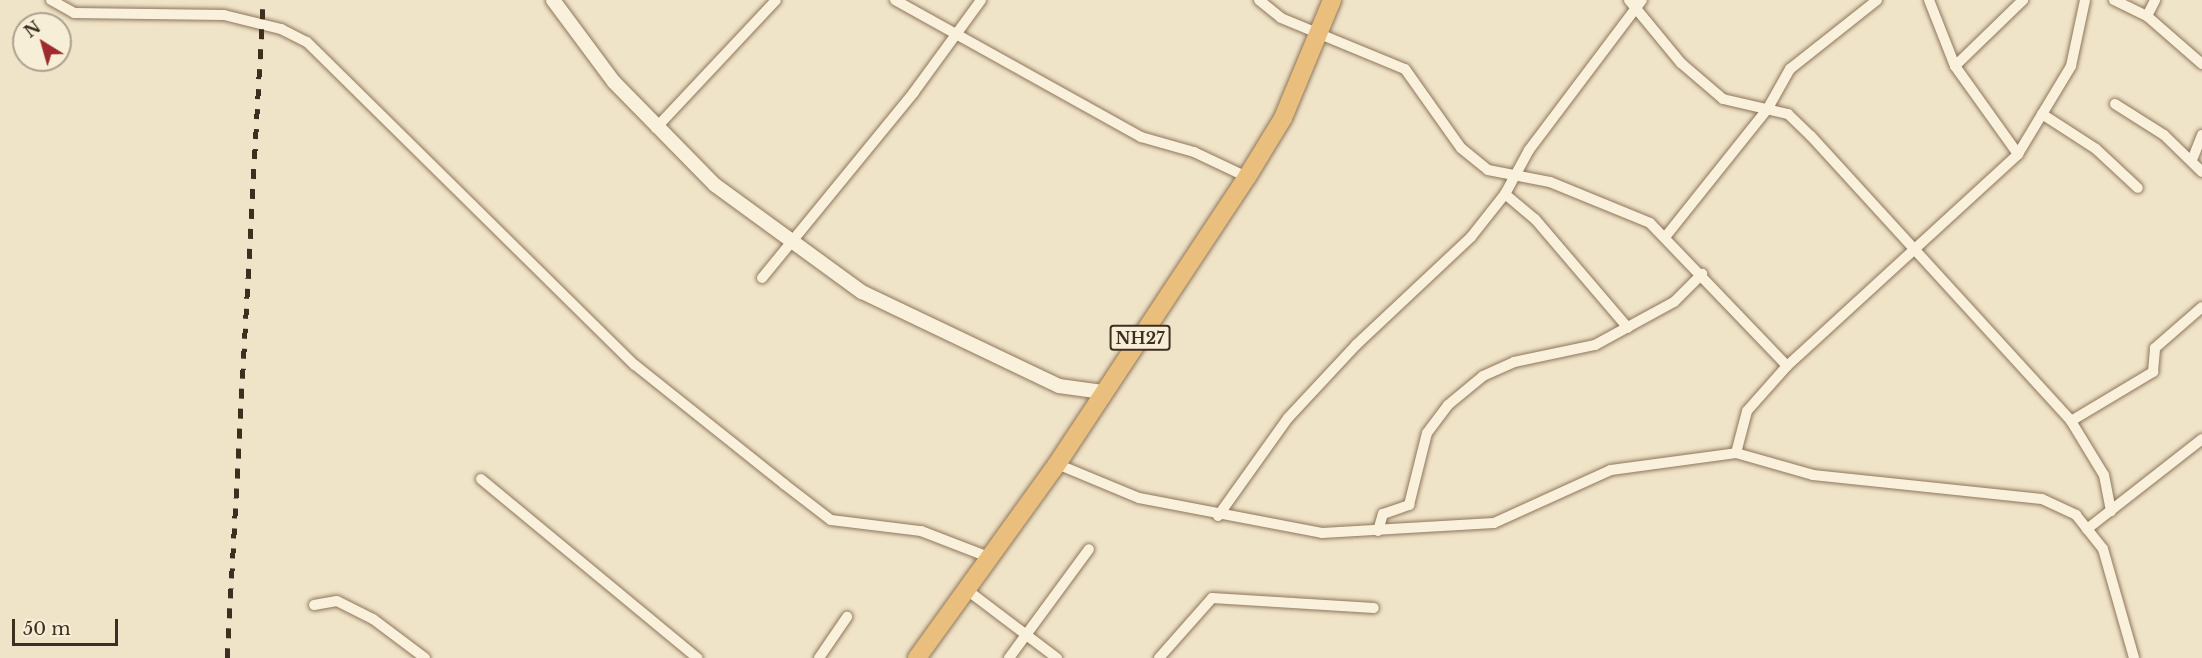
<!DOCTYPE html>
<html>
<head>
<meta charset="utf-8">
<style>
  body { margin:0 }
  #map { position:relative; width:2202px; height:658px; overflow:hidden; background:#f0e4c8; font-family:"Libre Baskerville",serif }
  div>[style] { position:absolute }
  .roads { filter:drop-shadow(0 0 2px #8d765c) drop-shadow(0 0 2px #8d765c) }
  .minor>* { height:10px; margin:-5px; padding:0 5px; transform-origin:5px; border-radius:5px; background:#faf1dc }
  .tertiary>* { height:14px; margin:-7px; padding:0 7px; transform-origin:7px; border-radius:7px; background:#faf1dc }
  .trunk>* { height:18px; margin:-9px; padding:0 9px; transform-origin:9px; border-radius:9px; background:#eabe7c }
  .rail>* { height:4.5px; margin-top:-2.25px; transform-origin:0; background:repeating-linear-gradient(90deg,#3d2e20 0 10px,transparent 0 20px) }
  span { translate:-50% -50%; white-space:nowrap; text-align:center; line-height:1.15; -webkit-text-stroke:6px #f7eed8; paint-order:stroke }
  .shield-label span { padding:2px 4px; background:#f7eed8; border:2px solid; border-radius:4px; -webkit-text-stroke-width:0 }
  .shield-label { font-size:16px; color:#3d2e20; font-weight:700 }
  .north { position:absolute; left:12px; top:12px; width:60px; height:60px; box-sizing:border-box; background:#f7eed8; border:2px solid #ada18e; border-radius:50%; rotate:323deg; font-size:16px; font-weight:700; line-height:24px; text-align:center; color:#3d2e20 }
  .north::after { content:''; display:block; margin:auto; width:21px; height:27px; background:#9e2a2b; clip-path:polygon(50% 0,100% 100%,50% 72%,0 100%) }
  .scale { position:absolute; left:12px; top:619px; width:106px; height:27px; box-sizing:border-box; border:3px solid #3d2e20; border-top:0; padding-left:8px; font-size:18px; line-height:21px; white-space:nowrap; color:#3d2e20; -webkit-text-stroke:4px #f7eed8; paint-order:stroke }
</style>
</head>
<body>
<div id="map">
  <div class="roads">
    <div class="minor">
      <div style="left:51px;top:0;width:26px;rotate:29deg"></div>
      <div style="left:74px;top:13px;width:150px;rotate:0.8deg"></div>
      <div style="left:224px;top:15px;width:59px;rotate:13.8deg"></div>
      <div style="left:281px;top:29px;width:29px;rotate:27deg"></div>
      <div style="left:307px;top:42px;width:460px;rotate:44.6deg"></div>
      <div style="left:635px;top:365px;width:191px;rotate:38.6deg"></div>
      <div style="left:784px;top:484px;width:59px;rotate:37.5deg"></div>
      <div style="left:831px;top:520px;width:91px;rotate:7deg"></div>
      <div style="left:921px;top:531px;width:75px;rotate:21.1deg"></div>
      <div style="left:895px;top:0;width:282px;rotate:29.1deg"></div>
      <div style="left:1141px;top:137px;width:55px;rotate:15.8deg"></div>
      <div style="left:1194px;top:152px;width:59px;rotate:25.3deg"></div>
      <div style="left:1259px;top:0;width:28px;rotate:39deg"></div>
      <div style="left:1281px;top:18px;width:134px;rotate:22.4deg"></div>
      <div style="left:1405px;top:69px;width:97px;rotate:54.7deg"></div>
      <div style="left:1461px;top:148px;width:35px;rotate:39deg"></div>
      <div style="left:1488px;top:170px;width:63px;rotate:11deg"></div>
      <div style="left:1550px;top:182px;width:108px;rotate:22.3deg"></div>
      <div style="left:1650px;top:223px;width:198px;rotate:46.2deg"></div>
      <div style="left:1629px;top:0;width:82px;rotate:50.5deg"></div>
      <div style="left:1681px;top:63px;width:55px;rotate:40.6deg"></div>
      <div style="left:1723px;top:99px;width:67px;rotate:13deg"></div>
      <div style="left:1788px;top:114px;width:32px;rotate:44deg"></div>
      <div style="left:1811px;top:136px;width:386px;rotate:47.6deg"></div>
      <div style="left:2071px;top:421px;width:63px;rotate:58.6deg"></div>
      <div style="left:2104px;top:475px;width:37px;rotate:79deg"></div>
      <div style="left:1929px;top:0;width:71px;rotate:68.5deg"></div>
      <div style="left:1955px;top:66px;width:108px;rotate:54.4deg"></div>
      <div style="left:2114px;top:0;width:37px;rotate:26deg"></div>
      <div style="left:2147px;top:16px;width:73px;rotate:41.1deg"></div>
      <div style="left:2147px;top:16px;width:18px;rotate:-63deg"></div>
      <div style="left:1955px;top:66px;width:95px;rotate:-44.1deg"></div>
      <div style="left:2115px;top:104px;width:58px;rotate:32.3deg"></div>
      <div style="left:2164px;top:135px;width:53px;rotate:44.2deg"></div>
      <div style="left:2042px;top:114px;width:64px;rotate:32.9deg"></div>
      <div style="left:2096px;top:149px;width:57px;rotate:42.9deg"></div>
      <div style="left:656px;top:128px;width:175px;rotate:-46.8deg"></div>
      <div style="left:2192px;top:160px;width:27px;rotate:-68deg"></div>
      <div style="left:1505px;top:194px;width:39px;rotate:40deg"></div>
      <div style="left:1535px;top:219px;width:143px;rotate:49.5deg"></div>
      <div style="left:1666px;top:236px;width:164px;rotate:-51.4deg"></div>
      <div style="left:1768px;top:108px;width:45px;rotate:-60.6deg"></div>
      <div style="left:1790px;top:69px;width:111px;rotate:-38.4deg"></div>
      <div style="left:762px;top:278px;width:240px;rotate:-50.7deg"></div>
      <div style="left:914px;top:92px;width:114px;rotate:-53.9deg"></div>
      <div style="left:2071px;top:421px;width:96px;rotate:-30.9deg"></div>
      <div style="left:2153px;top:372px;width:24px;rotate:-85deg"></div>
      <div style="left:2155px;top:348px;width:62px;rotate:-41.1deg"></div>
      <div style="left:1736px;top:453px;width:43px;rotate:-75.3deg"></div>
      <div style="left:1747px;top:411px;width:60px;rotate:-48.4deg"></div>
      <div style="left:1787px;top:366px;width:314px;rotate:-42.5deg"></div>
      <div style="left:2018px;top:154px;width:103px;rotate:-58.9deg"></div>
      <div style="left:2071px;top:66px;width:67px;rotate:-78deg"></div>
      <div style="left:1057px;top:464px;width:89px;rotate:22.5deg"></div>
      <div style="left:1139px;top:498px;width:186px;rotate:10.8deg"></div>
      <div style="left:1322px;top:533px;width:172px;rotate:-3.3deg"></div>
      <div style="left:1494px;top:523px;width:128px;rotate:-24.4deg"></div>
      <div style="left:1611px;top:470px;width:126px;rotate:-7.7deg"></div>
      <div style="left:1736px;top:453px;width:80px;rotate:15.9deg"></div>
      <div style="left:1813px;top:475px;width:230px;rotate:6deg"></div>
      <div style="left:2042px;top:499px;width:38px;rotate:25deg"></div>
      <div style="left:2076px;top:515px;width:43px;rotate:51.5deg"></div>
      <div style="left:2103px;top:549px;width:113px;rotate:74.1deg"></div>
      <div style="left:481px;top:479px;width:281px;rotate:39.6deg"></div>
      <div style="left:1218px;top:516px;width:120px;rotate:-54.5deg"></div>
      <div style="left:1288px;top:418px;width:100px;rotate:-47deg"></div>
      <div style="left:1356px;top:345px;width:158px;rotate:-43.2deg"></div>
      <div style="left:1471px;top:237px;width:55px;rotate:-51.7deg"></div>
      <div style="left:1505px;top:194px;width:50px;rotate:-61.4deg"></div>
      <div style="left:1529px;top:150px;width:188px;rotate:-53deg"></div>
      <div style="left:2087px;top:529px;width:146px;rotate:-38deg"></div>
      <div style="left:1378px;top:531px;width:18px;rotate:-74deg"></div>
      <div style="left:1383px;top:514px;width:28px;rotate:-19deg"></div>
      <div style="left:1409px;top:505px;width:74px;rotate:-76deg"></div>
      <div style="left:1427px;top:433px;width:35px;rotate:-53deg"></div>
      <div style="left:1448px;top:405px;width:45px;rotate:-39.6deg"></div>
      <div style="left:1483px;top:376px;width:34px;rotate:-24deg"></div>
      <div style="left:1514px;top:362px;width:83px;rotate:-11.9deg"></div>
      <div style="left:1595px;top:345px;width:90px;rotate:-28.6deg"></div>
      <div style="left:1674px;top:302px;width:40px;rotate:-45deg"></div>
      <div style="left:967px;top:590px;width:113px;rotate:37.1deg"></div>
      <div style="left:314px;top:605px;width:23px;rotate:-10deg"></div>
      <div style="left:337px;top:601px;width:40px;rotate:26.6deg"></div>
      <div style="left:373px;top:619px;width:65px;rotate:36.9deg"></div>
      <div style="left:819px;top:658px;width:50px;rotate:-55.7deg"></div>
      <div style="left:1009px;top:658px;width:135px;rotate:-53.7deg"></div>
      <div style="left:1159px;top:658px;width:80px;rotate:-48.5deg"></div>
      <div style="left:1212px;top:598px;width:162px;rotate:3.5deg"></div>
    </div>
    <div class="tertiary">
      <div style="left:553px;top:0;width:102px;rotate:53.4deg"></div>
      <div style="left:614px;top:82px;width:144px;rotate:45.6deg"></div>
      <div style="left:715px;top:185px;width:182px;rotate:36.1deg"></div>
      <div style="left:862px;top:292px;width:218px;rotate:25.5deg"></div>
      <div style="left:1059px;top:386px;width:44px;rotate:7.8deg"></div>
    </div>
    <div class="trunk">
      <div style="left:917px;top:658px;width:239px;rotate:-54.2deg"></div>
      <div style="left:1057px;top:464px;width:344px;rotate:-56.5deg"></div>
      <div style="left:1247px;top:177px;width:69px;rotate:-58.6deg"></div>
      <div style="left:1283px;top:118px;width:128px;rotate:-67.4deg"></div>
    </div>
  </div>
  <div class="rail">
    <div style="left:227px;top:658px;width:659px;rotate:-86.87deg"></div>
  </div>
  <div class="shield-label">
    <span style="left:1140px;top:338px">NH27</span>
  </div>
  <div class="north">N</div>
  <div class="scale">50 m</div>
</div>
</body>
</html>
